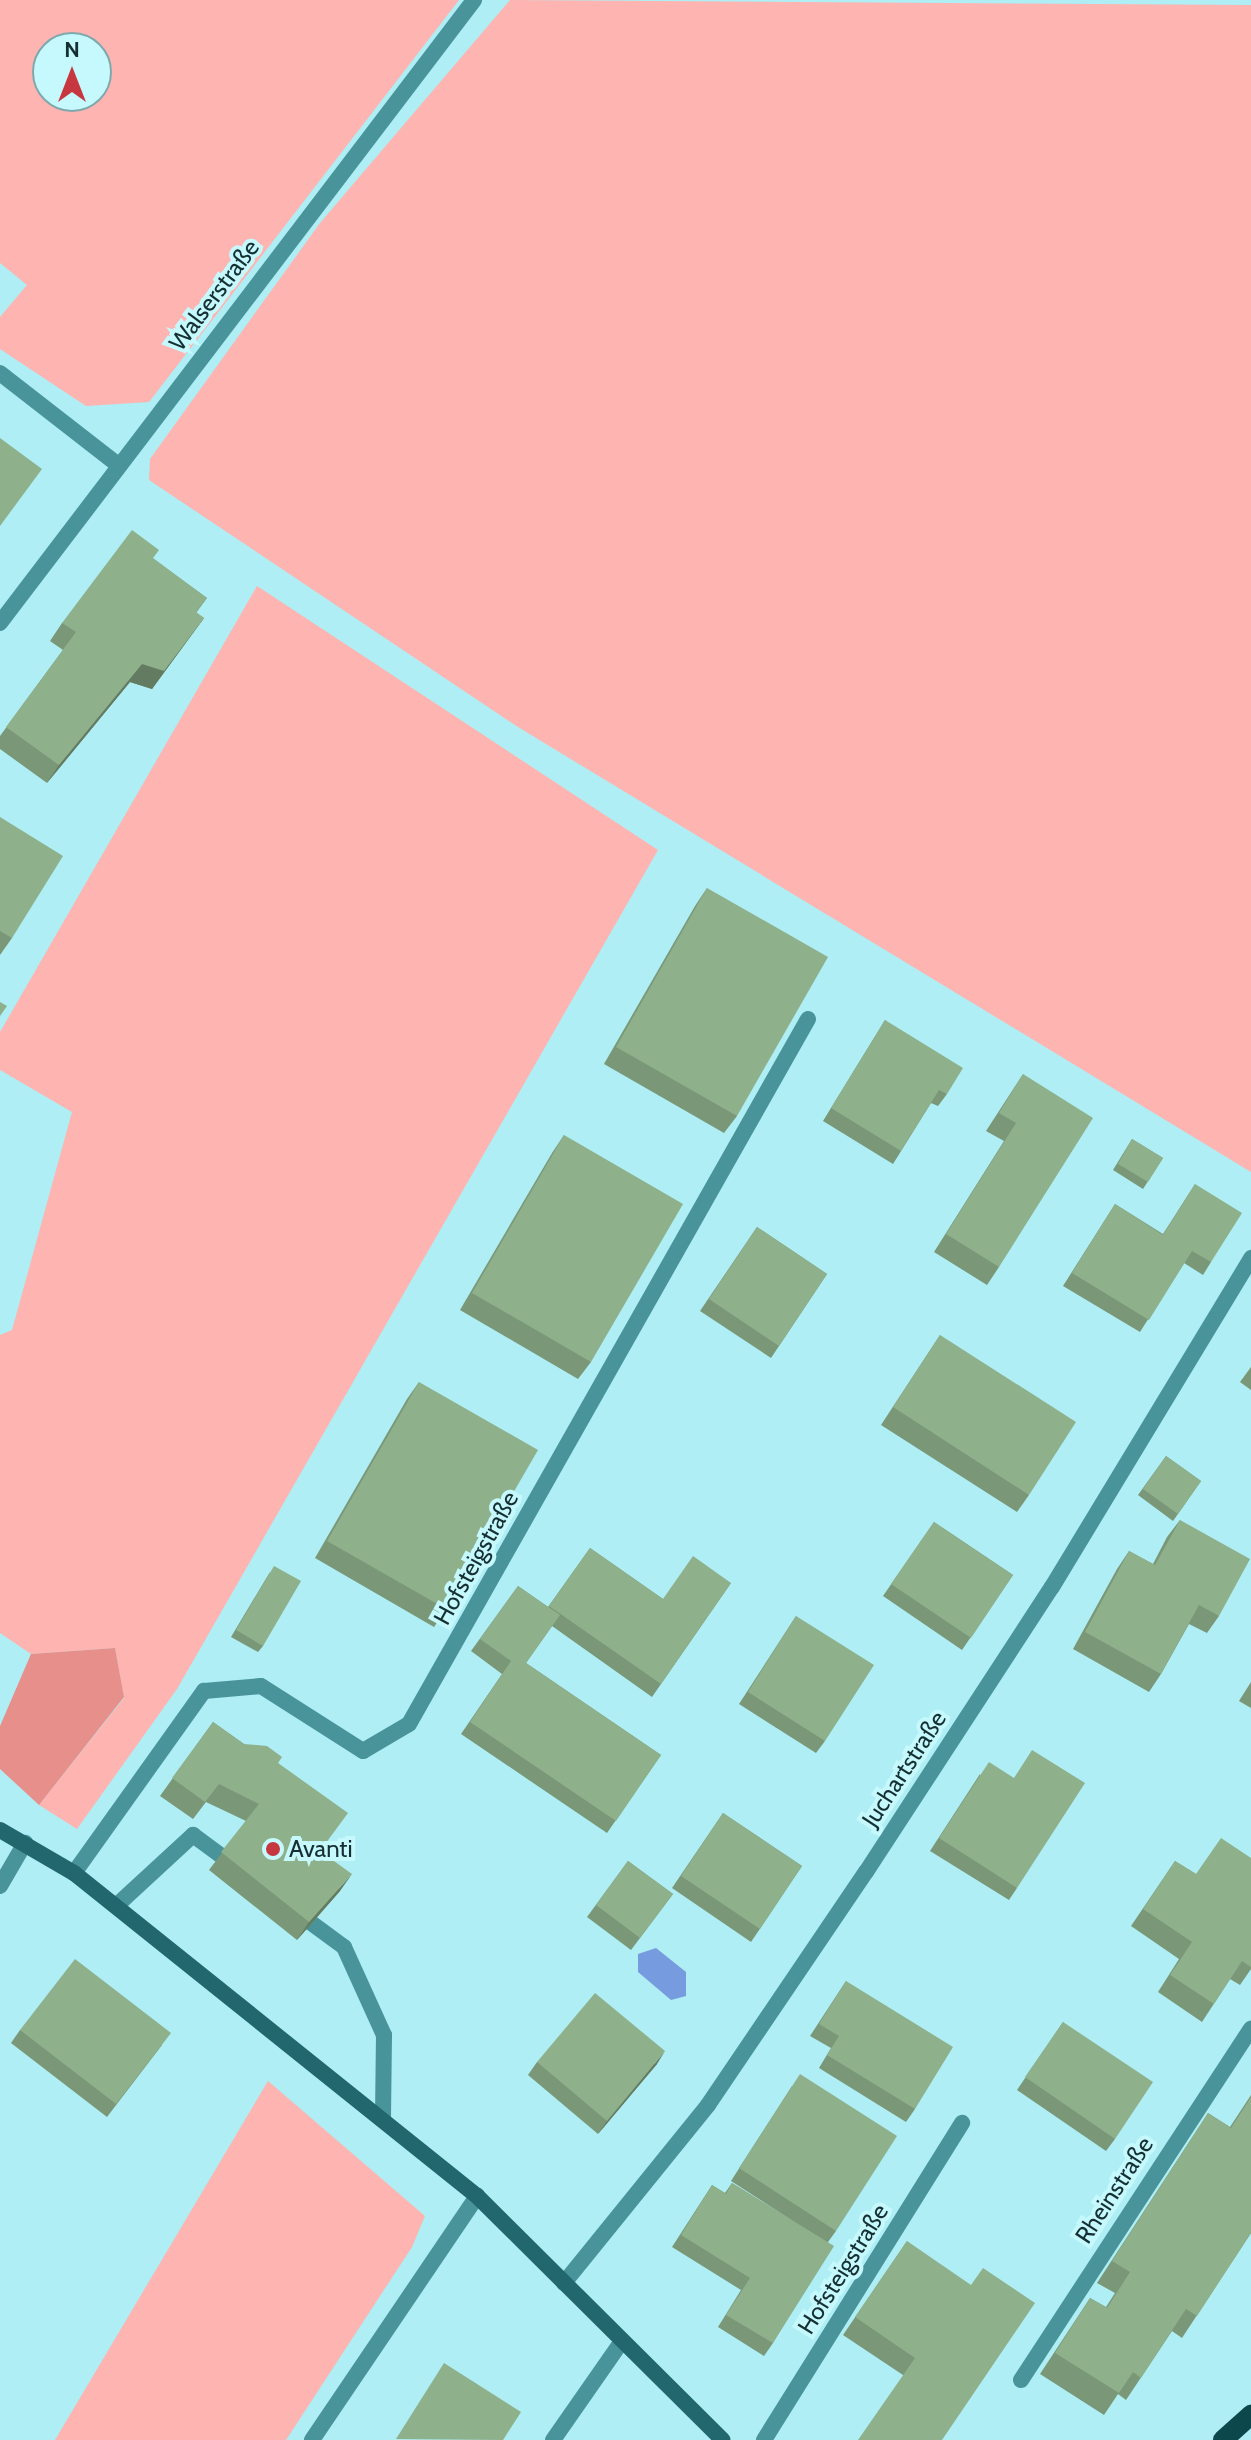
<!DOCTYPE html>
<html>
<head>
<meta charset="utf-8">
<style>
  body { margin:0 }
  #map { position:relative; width:1251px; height:2440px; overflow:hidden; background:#aeeef4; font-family:Cabin,sans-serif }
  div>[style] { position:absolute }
  .green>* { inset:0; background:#feb4b0 }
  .forest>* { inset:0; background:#e78f8b }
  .water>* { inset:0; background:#779bdf }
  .service>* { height:16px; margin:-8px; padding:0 8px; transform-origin:8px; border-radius:8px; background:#48949a }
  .minor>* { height:16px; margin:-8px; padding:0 8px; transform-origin:8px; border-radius:8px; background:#48949a }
  .secondary>* { height:16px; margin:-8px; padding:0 8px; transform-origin:8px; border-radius:8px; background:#21676d }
  .primary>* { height:20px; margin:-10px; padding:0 10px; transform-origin:10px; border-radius:10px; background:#0c474c }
  .wall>* { inset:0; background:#7a9778 }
  .shaded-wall>* { inset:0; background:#637b61 }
  .building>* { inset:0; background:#8eb08b }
  .dots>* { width:22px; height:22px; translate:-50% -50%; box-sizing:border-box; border:4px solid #c6f9fd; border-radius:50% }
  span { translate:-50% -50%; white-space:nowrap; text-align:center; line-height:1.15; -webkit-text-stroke:8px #c6f9fd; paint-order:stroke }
  .street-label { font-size:24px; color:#152f32 }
  .poi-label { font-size:24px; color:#152f32 }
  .left { translate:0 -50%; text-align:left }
  .north { position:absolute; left:32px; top:32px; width:80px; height:80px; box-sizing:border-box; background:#c6f9fd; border:2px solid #7fa8ac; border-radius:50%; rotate:0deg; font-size:22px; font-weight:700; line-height:32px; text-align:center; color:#152f32 }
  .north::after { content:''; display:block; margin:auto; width:28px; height:36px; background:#c7373f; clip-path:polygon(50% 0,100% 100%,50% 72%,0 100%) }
</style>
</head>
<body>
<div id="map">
  <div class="green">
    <div style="clip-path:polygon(evenodd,0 0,459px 0,149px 402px,86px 406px,0 349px,0 317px,27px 285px,0 263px,0 0,48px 48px,96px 48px,96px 96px,48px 96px,48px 48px)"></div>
    <div style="clip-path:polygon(510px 0,1251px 5px,1251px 1172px,518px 727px,149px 480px,150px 459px,320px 223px)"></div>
    <div style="clip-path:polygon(257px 586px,658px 850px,177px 1689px,77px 1829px,39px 1805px,124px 1698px,115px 1648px,31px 1654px,0 1633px,0 1335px,12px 1330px,72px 1112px,0 1070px,0 1032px)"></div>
    <div style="clip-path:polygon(268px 2081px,425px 2216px,412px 2247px,286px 2440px,55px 2440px)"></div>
  </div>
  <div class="forest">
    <div style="clip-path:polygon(115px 1648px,124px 1697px,39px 1805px,0 1769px,0 1726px,31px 1654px)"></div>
  </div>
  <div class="water">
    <div style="clip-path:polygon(656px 1948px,686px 1972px,686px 1996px,671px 2000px,638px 1972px,638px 1954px)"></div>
  </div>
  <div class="service">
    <div style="left:0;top:1886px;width:50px;rotate:-59.8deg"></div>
    <div style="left:116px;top:1906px;width:105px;rotate:-42.7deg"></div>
    <div style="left:193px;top:1835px;width:52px;rotate:36.4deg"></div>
    <div style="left:295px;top:1911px;width:61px;rotate:36.3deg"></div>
    <div style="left:344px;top:1947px;width:97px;rotate:65.6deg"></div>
    <div style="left:384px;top:2035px;width:85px;rotate:90.7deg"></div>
    <div style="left:1021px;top:2380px;width:420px;rotate:-56.8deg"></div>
    <div style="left:312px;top:2440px;width:295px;rotate:-55.9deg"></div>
    <div style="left:553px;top:2440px;width:121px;rotate:-55.1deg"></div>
    <div style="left:764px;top:2440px;width:374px;rotate:-58deg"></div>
  </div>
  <div class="minor">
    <div style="left:0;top:373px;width:150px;rotate:37.9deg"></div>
    <div style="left:0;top:623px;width:783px;rotate:-52.73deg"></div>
    <div style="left:74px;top:1873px;width:224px;rotate:-54.5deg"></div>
    <div style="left:204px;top:1691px;width:57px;rotate:-5deg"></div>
    <div style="left:261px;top:1686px;width:121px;rotate:32.5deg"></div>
    <div style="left:363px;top:1751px;width:53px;rotate:-30.4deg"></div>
    <div style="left:409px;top:1724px;width:810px;rotate:-60.49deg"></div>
    <div style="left:564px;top:2283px;width:229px;rotate:-51deg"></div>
    <div style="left:708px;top:2105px;width:282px;rotate:-55.9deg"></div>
    <div style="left:866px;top:1872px;width:340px;rotate:-56.9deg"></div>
    <div style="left:1052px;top:1587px;width:385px;rotate:-58.8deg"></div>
  </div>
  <div class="secondary">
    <div style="left:0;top:1830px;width:86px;rotate:30.2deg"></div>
    <div style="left:74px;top:1873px;width:516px;rotate:38.71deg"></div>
    <div style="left:477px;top:2196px;width:346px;rotate:44.8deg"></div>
  </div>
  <div class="primary">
    <div style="left:1223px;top:2440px;width:38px;rotate:-42deg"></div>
  </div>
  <div class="wall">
    <div style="clip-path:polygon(153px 559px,207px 598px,196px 613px,204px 618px,152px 689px,130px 682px,47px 783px,0 749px,0 736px,63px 650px,50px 641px,62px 623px)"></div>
    <div style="clip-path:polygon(0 817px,12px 938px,0 955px)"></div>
    <div style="clip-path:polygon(707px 888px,737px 1116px,724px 1133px,604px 1064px,695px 906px)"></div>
    <div style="clip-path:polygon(885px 1020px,947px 1094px,938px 1106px,931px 1103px,893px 1164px,823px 1121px)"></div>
    <div style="clip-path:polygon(1023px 1074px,999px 1267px,987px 1285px,934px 1252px,1004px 1141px,986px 1131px)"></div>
    <div style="clip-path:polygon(564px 1135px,591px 1362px,578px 1379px,460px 1310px,552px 1153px)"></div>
    <div style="clip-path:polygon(1132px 1139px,1163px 1158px,1143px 1189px,1113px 1170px)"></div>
    <div style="clip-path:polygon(1195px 1184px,1211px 1262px,1203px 1275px,1184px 1263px,1140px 1332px,1063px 1286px,1115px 1204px,1163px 1234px)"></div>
    <div style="clip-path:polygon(757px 1227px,827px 1274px,771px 1358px,700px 1311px)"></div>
    <div style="clip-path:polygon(940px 1335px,1029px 1495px,1017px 1512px,881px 1425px)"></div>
    <div style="clip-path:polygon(1251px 1367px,1251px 1390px,1240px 1382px)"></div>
    <div style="clip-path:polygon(419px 1382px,446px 1609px,434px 1627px,315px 1558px,407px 1399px)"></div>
    <div style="clip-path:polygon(1166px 1456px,1201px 1481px,1173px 1521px,1138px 1495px)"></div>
    <div style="clip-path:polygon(1180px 1520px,1219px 1616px,1207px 1633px,1189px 1624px,1161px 1674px,1149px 1692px,1073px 1649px,1117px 1569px,1129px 1551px,1153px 1564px,1167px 1537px)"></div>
    <div style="clip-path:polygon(934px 1522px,1013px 1575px,962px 1650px,883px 1596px)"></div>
    <div style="clip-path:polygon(590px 1548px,663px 1599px,731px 1583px,652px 1697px,552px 1626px,526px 1663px,661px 1755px,607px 1833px,461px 1734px,502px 1674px,471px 1651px,518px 1586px,548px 1607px)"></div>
    <div style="clip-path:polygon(270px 1572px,263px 1646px,258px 1652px,231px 1637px)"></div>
    <div style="clip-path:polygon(796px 1616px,825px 1741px,816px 1753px,739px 1704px)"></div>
    <div style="clip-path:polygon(1251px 1682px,1251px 1708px,1239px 1701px)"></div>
    <div style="clip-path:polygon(213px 1722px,244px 1744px,278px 1763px,340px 1891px,297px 1940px,209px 1870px,246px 1821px,206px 1802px,193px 1819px,160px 1796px)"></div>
    <div style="clip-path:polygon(980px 1774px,1017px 1888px,1009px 1900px,930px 1851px)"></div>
    <div style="clip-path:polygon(723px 1813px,802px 1866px,751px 1942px,672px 1888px)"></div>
    <div style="clip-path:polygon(1251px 1858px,1251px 1969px,1240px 1985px,1230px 1979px,1202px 2022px,1158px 1992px,1179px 1959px,1131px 1926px,1175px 1861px,1196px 1874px)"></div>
    <div style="clip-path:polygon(628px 1861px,673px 1894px,631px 1950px,587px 1917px)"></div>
    <div style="clip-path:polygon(846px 1981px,915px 2109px,906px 2122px,819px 2068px,831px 2048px,810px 2036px)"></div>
    <div style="clip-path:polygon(1063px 2022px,1115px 2139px,1106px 2151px,1017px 2090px)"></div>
    <div style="clip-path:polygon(20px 2030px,162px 2045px,107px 2117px,11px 2043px)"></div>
    <div style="clip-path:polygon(537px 2062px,657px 2064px,598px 2134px,528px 2075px)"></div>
    <div style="clip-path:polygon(792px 2086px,836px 2231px,828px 2242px,773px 2343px,764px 2356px,718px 2327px,741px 2290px,672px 2247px,712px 2185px,725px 2193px,732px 2183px,793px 2221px,731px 2181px)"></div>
    <div style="clip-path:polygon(1251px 2095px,1251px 2233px,1182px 2338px,1172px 2331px,1126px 2400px,1118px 2394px,1104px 2415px,1040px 2374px,1090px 2298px,1106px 2307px,1115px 2293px,1097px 2283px,1208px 2113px,1230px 2127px)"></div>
    <div style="clip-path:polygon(907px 2241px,942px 2440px,903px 2375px,843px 2335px)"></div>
  </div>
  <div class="shaded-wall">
    <div style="clip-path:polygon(204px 618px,152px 689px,130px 682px,47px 783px,59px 765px,142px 664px)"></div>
    <div style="clip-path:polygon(352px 1874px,340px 1891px,297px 1940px,309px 1922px)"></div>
    <div style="clip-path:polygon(665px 2051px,657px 2064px,598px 2134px,607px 2121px)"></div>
  </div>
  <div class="building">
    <div style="clip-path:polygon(0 438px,42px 469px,0 526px)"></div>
    <div style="clip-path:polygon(132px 530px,159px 550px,153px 558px,207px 598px,196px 612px,204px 618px,164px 671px,142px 664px,59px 765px,6px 727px,76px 632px,62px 623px)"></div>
    <div style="clip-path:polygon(0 817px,63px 856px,12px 938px,0 931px)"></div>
    <div style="clip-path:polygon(707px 888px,828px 957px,737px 1116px,616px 1047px)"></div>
    <div style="clip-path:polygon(0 1002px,7px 1006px,0 1016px)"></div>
    <div style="clip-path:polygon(885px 1020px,963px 1068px,947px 1094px,939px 1090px,901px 1151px,831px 1108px)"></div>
    <div style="clip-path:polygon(1023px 1074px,1093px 1118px,999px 1267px,946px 1234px,1016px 1123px,999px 1113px)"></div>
    <div style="clip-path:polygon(564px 1135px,683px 1204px,591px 1362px,472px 1293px)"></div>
    <div style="clip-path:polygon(1132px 1139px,1163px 1158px,1148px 1182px,1118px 1164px)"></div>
    <div style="clip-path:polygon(1195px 1184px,1242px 1213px,1211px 1262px,1192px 1251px,1149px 1320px,1072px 1273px,1115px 1204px,1163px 1235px)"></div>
    <div style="clip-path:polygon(757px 1227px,827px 1274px,779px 1346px,709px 1299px)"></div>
    <div style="clip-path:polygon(940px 1335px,1076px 1422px,1029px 1495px,893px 1407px)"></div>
    <div style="clip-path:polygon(419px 1382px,538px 1450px,446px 1609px,327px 1541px)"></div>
    <div style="clip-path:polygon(1166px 1456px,1201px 1481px,1178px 1514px,1143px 1489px)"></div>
    <div style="clip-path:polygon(1180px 1520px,1250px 1559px,1219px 1616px,1199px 1605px,1161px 1674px,1085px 1632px,1129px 1551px,1155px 1565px)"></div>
    <div style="clip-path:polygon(934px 1522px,1013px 1575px,971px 1638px,891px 1584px)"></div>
    <div style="clip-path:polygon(590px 1548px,663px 1599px,693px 1556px,731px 1583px,661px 1684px,549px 1606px)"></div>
    <div style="clip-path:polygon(274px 1566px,301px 1581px,263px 1646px,236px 1630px)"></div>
    <div style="clip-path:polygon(518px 1586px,560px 1615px,526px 1663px,661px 1755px,616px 1821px,470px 1722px,511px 1661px,480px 1639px)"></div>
    <div style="clip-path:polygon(796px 1616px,874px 1665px,825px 1741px,748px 1692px)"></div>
    <div style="clip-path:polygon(213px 1722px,244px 1744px,267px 1746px,282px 1757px,278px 1763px,348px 1813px,320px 1851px,352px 1874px,309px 1922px,221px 1852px,259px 1804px,219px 1784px,205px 1802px,172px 1778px)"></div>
    <div style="clip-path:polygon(1032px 1750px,1085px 1783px,1017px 1888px,939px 1838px,989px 1762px,1014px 1778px)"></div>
    <div style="clip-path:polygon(723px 1813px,802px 1866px,760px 1929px,681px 1876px)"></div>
    <div style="clip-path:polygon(1221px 1838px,1251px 1858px,1251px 1967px,1242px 1961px,1214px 2004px,1170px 1975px,1192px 1942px,1143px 1909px,1175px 1861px,1196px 1874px)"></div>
    <div style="clip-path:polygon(628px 1861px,673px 1894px,640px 1938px,596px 1905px)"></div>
    <div style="clip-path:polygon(75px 1959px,171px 2033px,116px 2104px,20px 2030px)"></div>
    <div style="clip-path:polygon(846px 1981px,953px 2047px,915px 2109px,827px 2055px,839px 2036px,819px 2024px)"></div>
    <div style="clip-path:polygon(595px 1993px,665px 2051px,607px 2121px,537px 2062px)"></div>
    <div style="clip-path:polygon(1063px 2022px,1153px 2082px,1115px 2139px,1025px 2077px)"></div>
    <div style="clip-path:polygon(800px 2074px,897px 2136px,836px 2231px,739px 2168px)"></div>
    <div style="clip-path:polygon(1251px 2097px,1251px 2233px,1197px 2316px,1186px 2309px,1141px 2378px,1133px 2372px,1119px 2393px,1055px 2353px,1090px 2298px,1107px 2308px,1130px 2272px,1112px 2261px,1208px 2113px,1231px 2128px)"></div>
    <div style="clip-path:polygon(732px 2183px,834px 2246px,773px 2343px,726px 2315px,750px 2278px,681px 2235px,712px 2185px,726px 2194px)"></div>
    <div style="clip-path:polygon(907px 2241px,971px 2285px,983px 2268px,1035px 2303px,942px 2440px,858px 2440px,915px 2358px,855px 2317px)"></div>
    <div style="clip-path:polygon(444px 2363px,521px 2412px,503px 2440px,396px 2439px)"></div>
  </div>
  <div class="dots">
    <div style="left:273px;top:1849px;background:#c7373f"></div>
  </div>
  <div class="street-label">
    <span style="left:214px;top:295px;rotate:-53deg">Walserstraße</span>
    <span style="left:476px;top:1558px;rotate:-61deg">Hofsteigstraße</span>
    <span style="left:904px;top:1769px;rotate:-57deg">Juchartstraße</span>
    <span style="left:1114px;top:2190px;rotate:-57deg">Rheinstraße</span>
    <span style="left:843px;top:2269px;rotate:-58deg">Hofsteigstraße</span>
  </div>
  <div class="poi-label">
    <span class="left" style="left:289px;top:1849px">Avanti</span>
  </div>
  <div class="north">N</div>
</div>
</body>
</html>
